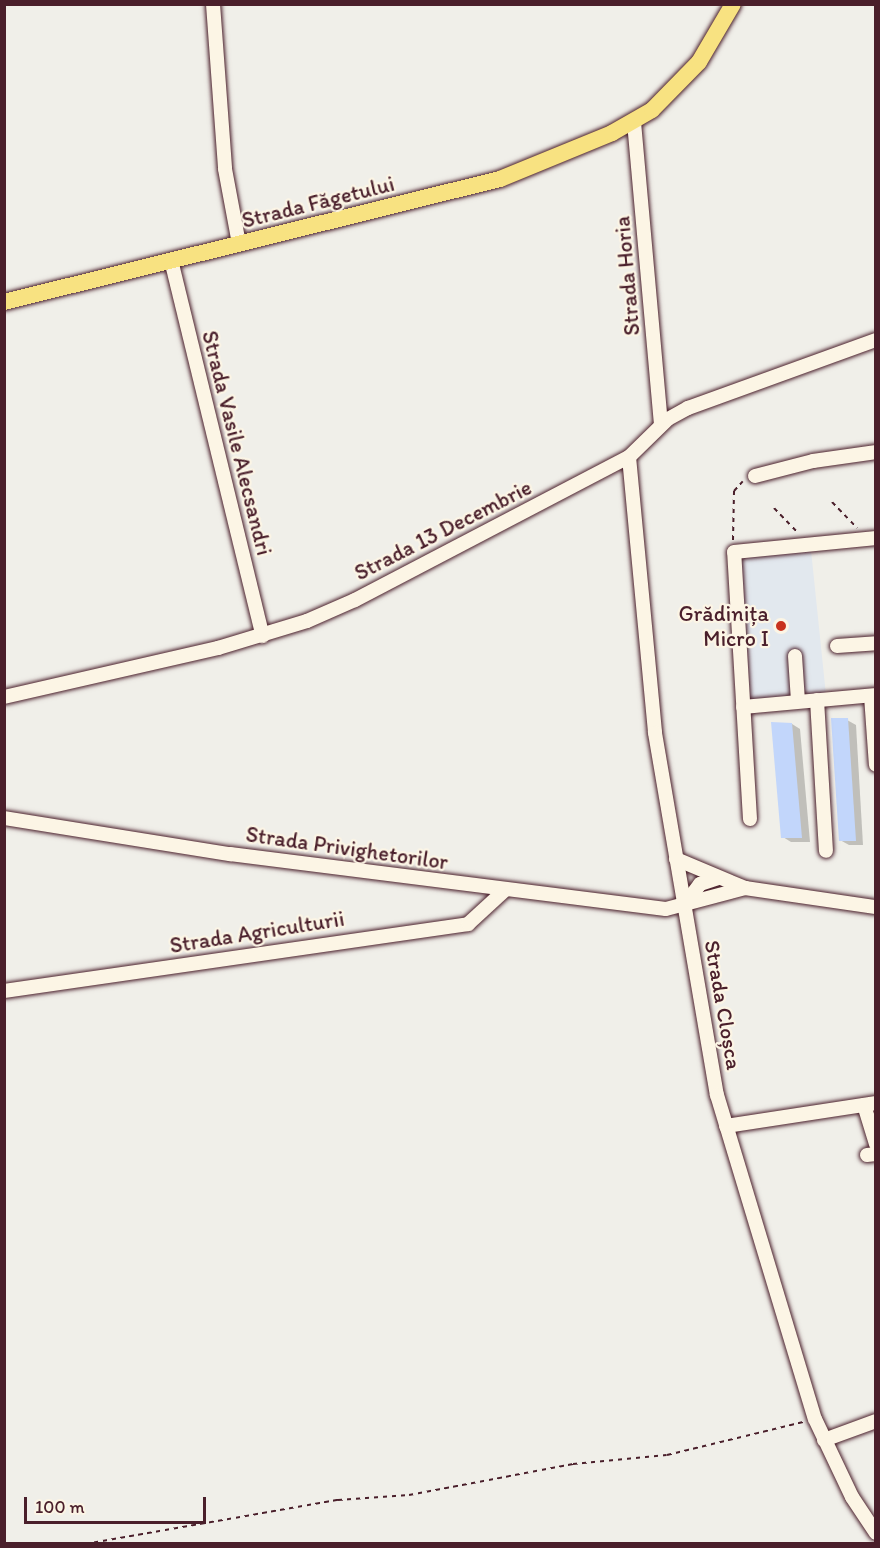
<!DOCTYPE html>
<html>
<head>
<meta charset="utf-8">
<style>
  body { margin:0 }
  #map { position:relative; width:880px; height:1548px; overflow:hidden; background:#f0efe9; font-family:Itim,sans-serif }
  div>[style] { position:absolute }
  .built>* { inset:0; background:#e2e8ee }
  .shadow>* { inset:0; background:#0003 }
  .building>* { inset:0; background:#c2d6fb }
  .path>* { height:2px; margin-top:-1px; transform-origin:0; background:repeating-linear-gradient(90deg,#4a1f2b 0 4.5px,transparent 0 9px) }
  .roads { filter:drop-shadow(0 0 2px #4a1f2b) drop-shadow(0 0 2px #4a1f2b) }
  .minor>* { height:14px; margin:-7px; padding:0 7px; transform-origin:7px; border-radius:7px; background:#fcf5e5 }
  .major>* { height:16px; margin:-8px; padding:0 8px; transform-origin:8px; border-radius:8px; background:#f8e281 }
  .dots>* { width:16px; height:16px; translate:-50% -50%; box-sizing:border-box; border:3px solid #fcf5e5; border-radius:50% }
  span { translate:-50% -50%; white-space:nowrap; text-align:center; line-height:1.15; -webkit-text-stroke:4.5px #fcf5e5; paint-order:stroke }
  .street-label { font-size:22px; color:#4a1f2b }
  .poi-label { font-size:22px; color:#4a1f2b }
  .right { translate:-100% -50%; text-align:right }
  .frame { position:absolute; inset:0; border:6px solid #4a1f2b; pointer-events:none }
  .scale { position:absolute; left:24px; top:1497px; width:182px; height:27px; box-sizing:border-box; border:3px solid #4a1f2b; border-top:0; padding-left:8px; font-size:18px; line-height:21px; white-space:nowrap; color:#4a1f2b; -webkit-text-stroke:4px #fcf5e5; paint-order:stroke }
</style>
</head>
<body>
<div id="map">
  <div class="built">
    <div style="clip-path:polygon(811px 550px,826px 695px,747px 702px,740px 557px)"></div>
  </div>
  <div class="shadow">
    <div style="clip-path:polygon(847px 720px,856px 725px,863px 845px,849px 845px,840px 840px)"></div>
    <div style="clip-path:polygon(792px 724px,800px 729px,810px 842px,791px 842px,783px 837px)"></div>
  </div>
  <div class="building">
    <div style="clip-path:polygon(831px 718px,848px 718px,856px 841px,839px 841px)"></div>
    <div style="clip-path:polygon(771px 722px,792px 723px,802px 838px,781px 838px)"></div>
  </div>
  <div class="path">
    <div style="left:832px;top:502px;width:36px;rotate:46deg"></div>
    <div style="left:774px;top:508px;width:33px;rotate:46deg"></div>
    <div style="left:733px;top:540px;width:49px;rotate:-88.8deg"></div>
    <div style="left:734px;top:491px;width:13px;rotate:-48deg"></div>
    <div style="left:85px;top:1544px;width:257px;rotate:-9.9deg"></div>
    <div style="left:338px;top:1500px;width:71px;rotate:-4deg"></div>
    <div style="left:409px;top:1495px;width:167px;rotate:-10.7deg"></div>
    <div style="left:573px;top:1464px;width:94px;rotate:-5.5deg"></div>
    <div style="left:667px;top:1455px;width:140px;rotate:-13.6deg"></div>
  </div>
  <div class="roads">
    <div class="minor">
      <div style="left:213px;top:4px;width:165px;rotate:85.8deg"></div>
      <div style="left:225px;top:169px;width:76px;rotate:79.4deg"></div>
      <div style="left:634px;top:122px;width:304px;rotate:84.9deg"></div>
      <div style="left:171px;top:260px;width:387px;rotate:76.3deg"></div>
      <div style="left:629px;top:457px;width:277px;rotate:84.6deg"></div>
      <div style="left:655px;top:733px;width:367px;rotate:80.3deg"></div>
      <div style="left:717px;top:1095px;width:338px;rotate:73.2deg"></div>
      <div style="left:815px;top:1419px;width:86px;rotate:64.6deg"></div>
      <div style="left:852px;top:1497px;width:43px;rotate:56.3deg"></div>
      <div style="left:755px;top:476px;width:60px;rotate:-14.5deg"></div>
      <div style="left:813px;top:461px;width:64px;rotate:-8.1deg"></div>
      <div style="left:837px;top:646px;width:39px;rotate:-4deg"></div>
      <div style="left:795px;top:656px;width:45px;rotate:86.2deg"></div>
      <div style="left:871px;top:696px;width:69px;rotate:85.9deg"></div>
      <div style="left:4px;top:697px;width:220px;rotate:-12.9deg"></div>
      <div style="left:218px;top:648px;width:93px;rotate:-16.9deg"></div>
      <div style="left:307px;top:621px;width:52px;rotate:-23.6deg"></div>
      <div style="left:355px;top:600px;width:309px;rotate:-27.6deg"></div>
      <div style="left:629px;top:457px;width:54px;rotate:-44.3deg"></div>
      <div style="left:668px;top:419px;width:23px;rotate:-29deg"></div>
      <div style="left:688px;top:408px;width:200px;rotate:-19.9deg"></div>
      <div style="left:817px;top:700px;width:151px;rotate:86.6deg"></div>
      <div style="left:743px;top:707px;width:134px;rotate:-5.2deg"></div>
      <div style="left:4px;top:818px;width:229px;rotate:9.1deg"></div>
      <div style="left:230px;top:854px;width:439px;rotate:7.2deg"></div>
      <div style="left:666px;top:909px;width:82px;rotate:-14.9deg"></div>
      <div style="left:750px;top:819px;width:267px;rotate:-93.4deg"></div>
      <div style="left:734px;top:552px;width:143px;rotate:-5.6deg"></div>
      <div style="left:676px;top:859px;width:75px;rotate:22.8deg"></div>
      <div style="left:745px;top:888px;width:132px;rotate:8.3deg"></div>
      <div style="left:685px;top:904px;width:25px;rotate:-53deg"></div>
      <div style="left:700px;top:884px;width:19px;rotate:-18deg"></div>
      <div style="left:4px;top:991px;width:469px;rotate:-8.2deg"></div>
      <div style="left:468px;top:924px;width:49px;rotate:-42.5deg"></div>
      <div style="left:864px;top:1105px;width:41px;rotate:72.9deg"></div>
      <div style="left:726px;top:1126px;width:152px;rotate:-8.7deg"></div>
      <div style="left:867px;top:1155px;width:9px;rotate:-6deg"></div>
      <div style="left:824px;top:1440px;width:55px;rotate:-20.1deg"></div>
    </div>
    <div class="major">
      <div style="left:4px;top:302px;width:511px;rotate:-13.93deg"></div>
      <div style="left:500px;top:179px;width:121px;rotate:-22.3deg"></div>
      <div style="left:612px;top:133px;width:46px;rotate:-29.9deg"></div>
      <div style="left:652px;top:110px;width:67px;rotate:-45.6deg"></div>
      <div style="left:699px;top:62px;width:67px;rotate:-59.6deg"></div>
    </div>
  </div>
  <div class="dots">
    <div style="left:781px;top:626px;background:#c8321e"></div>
  </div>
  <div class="street-label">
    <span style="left:318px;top:202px;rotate:-14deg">Strada Făgetului</span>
    <span style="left:627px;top:276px;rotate:-95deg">Strada Horia</span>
    <span style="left:237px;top:443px;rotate:76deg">Strada Vasile Alecsandri</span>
    <span style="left:443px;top:530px;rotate:-27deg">Strada 13 Decembrie</span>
    <span style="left:347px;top:848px;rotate:8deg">Strada Privighetorilor</span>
    <span style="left:257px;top:932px;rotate:-9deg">Strada Agriculturii</span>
    <span style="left:723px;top:1005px;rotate:80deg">Strada Cloșca</span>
  </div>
  <div class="poi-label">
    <span class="right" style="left:769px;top:626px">Grădinița<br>Micro I</span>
  </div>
  <div class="frame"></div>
  <div class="scale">100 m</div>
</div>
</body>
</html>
